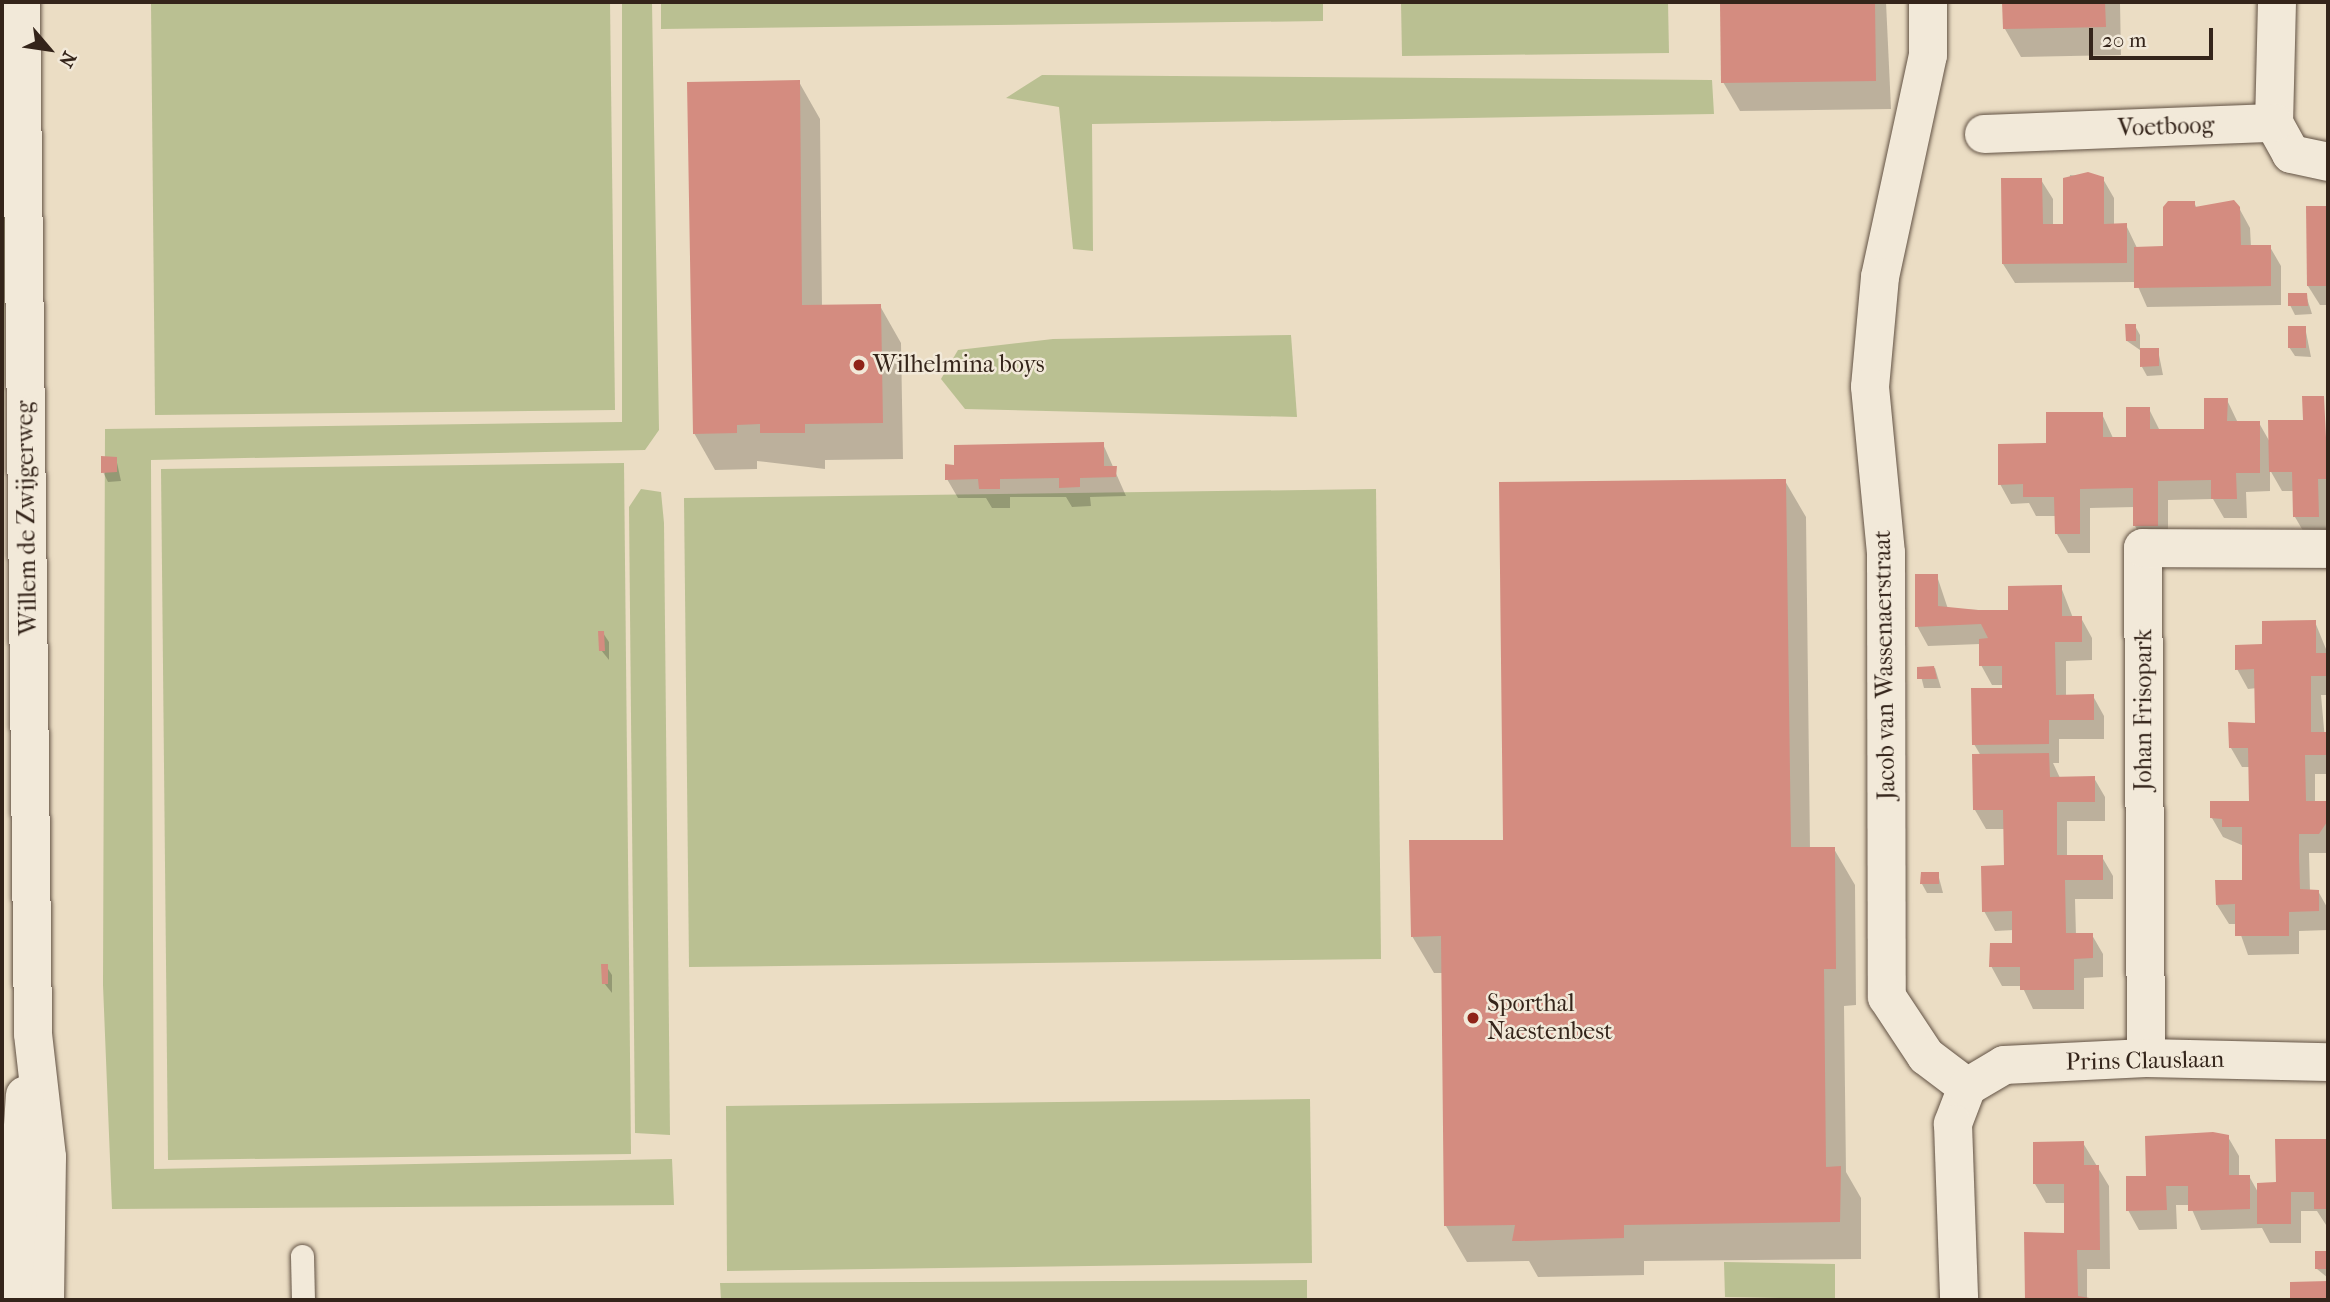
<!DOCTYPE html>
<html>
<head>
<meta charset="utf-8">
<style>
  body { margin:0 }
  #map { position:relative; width:2330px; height:1302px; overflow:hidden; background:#ebddc4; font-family:"IM FELL French Canon",serif }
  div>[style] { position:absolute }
  .green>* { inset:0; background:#bac092 }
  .shadow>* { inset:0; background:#0003 }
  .building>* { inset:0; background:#d48c80 }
  .roads { filter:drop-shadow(0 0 2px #625244) drop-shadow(0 0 2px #625244) }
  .service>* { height:23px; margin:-11.5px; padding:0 11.5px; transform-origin:11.5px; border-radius:11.5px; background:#f2e9d9 }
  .minor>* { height:38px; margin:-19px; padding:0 19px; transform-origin:19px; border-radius:19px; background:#f2e9d9 }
  .secondary>* { height:38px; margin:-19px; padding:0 19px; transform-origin:19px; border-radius:19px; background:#f2e9d9 }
  .dots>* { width:19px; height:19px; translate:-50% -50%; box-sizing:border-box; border:4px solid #f2e9d9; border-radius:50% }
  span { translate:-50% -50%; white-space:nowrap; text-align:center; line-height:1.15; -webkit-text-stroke:5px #f2e9d9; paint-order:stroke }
  .street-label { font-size:24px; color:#34241a }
  .poi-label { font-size:24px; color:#34241a }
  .left { translate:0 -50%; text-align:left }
  .frame { position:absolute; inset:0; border:4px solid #34241a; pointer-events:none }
  .north { position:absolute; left:14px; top:14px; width:70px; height:70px; -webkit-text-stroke:5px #f2e9d9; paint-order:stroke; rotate:119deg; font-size:19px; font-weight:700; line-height:28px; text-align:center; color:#34241a }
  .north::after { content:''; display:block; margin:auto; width:24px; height:32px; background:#34241a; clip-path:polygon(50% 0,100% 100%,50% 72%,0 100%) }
  .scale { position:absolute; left:2089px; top:28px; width:124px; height:32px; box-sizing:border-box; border:4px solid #34241a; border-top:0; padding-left:9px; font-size:21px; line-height:24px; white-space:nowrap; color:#34241a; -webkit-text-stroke:5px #f2e9d9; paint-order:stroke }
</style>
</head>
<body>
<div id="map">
  <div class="green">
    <div style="clip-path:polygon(151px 2px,610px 2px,615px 410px,155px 415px)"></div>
    <div style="clip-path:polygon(622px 2px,652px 2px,659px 430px,645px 450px,151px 460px,154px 1169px,672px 1159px,674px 1205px,112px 1209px,103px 985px,105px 429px,622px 422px)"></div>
    <div style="clip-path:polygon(661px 2px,1323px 2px,1323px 21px,661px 29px)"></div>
    <div style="clip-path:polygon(1401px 2px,1668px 2px,1669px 53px,1402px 56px)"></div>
    <div style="clip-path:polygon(2px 64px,5px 197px,2px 946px)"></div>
    <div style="clip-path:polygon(1042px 75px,1712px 80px,1714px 114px,1092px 124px,1093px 251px,1073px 249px,1059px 107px,1006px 98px)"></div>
    <div style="clip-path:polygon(1291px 335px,1297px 417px,965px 409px,941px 379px,958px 350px,1053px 339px)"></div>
    <div style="clip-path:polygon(624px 463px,631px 1154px,168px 1160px,161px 469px)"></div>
    <div style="clip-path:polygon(641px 489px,661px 492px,664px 523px,670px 1135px,635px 1133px,629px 507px)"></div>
    <div style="clip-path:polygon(1376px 489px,1381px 959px,689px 967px,684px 498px)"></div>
    <div style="clip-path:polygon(1310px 1099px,1312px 1263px,727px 1271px,726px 1106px)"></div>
    <div style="clip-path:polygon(1724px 1262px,1835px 1264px,1835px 1299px,1725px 1297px)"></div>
    <div style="clip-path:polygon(1307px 1280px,1307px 1300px,721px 1300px,720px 1283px)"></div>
  </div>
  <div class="shadow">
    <div style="clip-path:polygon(1815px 2px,1886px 2px,1891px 109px,1740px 111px,1723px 82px)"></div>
    <div style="clip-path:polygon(2004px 2px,2142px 2px,2120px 3px,2121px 55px,2021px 57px,2005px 29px)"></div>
    <div style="clip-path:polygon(799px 82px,820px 119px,822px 307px,880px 306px,901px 343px,903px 459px,825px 460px,825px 469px,757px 461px,757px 469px,715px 470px,694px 433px)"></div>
    <div style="clip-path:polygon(2070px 175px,2103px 179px,2114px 198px,2114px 225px,2126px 225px,2137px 248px,2165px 248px,2194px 202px,2197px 209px,2239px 208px,2250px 228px,2251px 247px,2270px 247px,2281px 266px,2281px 305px,2147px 307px,2136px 282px,2015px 283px,2003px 264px,2041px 180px,2053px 199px,2053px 226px,2065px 226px)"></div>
    <div style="clip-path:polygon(2328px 207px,2328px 305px,2320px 305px,2308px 286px,2307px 208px)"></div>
    <div style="clip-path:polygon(2306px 295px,2312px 314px,2295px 315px,2290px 305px)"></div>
    <div style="clip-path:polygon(2135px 326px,2140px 335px,2140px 350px,2127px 341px)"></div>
    <div style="clip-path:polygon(2305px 327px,2311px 357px,2295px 356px,2289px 347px)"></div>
    <div style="clip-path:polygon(2158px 350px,2163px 375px,2147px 376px,2142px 367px)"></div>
    <div style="clip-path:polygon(2323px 398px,2328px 536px,2306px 536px,2295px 517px,2295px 491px,2282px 491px,2270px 470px,2270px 491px,2246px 492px,2247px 518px,2224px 518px,2213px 499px,2168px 500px,2168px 545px,2146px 545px,2135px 526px,2135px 507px,2090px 508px,2090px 553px,2068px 553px,2057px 534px,2056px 516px,2036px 516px,2029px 503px,2011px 504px,2000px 484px,2048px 445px,2102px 414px,2113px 438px,2128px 438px,2149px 409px,2160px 431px,2206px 431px,2227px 400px,2238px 423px,2259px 423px,2271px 444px,2304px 421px)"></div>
    <div style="clip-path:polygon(1103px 444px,1126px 496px,1090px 497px,1091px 506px,1072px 507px,1066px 497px,1010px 497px,1010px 508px,992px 508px,986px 498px,958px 498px,947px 479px)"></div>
    <div style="clip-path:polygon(116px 458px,121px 481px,108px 482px,103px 472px)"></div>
    <div style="clip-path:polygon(1785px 481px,1806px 517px,1810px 849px,1834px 849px,1855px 885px,1856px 1005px,1844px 1006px,1846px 1172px,1861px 1198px,1861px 1259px,1644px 1261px,1644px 1275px,1538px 1277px,1529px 1261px,1467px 1262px,1446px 1226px,1443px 973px,1434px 973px,1412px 936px,1505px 842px)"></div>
    <div style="clip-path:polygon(1937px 576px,1948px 609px,2010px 611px,2061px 587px,2073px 618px,2081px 618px,2092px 638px,2092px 660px,2066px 661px,2066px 697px,2093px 696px,2104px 716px,2104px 739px,2059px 739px,2059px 763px,2053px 763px,2060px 778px,2094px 778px,2105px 797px,2105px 821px,2067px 821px,2067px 857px,2102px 857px,2113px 876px,2113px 899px,2075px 899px,2076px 935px,2092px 935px,2103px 954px,2103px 977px,2084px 978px,2084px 1009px,2033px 1009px,2022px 986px,2002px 986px,1991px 966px,2014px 945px,2014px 930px,1995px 931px,1984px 911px,2006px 866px,2005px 829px,1986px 829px,1975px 810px,1981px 756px,1974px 744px,2004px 685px,1992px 685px,1981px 665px,1980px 644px,1928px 646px,1917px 626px)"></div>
    <div style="clip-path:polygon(2315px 622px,2328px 654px,2328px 695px,2321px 695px,2328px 774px,2315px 774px,2315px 803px,2328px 808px,2328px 853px,2309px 853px,2310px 891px,2318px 891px,2328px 909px,2328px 930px,2299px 931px,2299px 954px,2248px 955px,2237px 924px,2229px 924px,2217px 905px,2244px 881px,2244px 846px,2223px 837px,2212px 818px,2251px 803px,2250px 767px,2242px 767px,2231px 748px,2257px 725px,2257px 688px,2248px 689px,2237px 669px,2264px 646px)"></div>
    <div style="clip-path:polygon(603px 633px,609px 642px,609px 660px,601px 650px)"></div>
    <div style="clip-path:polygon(1919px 668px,1935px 668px,1941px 688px,1924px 688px)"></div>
    <div style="clip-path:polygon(1938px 874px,1943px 893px,1927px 893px,1922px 884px)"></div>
    <div style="clip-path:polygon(606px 966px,612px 975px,612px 993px,604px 983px)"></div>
    <div style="clip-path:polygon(2228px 1137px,2239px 1156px,2239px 1176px,2249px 1176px,2259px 1194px,2278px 1184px,2277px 1141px,2328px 1140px,2328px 1228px,2317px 1211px,2301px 1211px,2301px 1243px,2270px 1243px,2262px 1228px,2201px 1230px,2190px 1205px,2176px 1205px,2177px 1229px,2139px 1230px,2128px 1210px,2148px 1177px)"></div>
    <div style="clip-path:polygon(2083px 1143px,2109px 1186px,2110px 1269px,2087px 1269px,2087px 1298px,2101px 1300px,2026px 1300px,2026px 1234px,2066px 1234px,2065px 1203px,2046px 1203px,2035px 1184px)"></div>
    <div style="clip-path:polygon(2317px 1253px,2328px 1253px,2328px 1278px,2317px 1269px)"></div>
    <div style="clip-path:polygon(2291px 1283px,2328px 1283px,2328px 1300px,2292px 1300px)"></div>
  </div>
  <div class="building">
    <div style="clip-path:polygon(1875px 2px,1876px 81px,1721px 83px,1720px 4px)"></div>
    <div style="clip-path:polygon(2002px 2px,2105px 2px,2106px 27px,2003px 29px)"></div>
    <div style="clip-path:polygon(800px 80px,802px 305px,881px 304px,883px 423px,805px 424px,805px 433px,760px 433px,760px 424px,737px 425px,737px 433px,693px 434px,687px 82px)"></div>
    <div style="clip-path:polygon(2088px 172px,2104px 177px,2104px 224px,2127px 223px,2127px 263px,2002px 264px,2001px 178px,2042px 178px,2043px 224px,2063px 224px,2063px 178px)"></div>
    <div style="clip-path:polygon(2234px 200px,2240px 207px,2241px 245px,2271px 245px,2271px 286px,2134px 288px,2134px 247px,2163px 246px,2163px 207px,2168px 201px,2195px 201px,2195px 207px)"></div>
    <div style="clip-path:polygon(2306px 206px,2328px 206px,2328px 286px,2307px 286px)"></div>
    <div style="clip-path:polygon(2288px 293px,2307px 293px,2308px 306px,2288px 306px)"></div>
    <div style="clip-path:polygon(2125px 324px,2136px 324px,2136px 341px,2126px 341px)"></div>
    <div style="clip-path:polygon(2288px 326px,2306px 326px,2306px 348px,2288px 348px)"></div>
    <div style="clip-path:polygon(2140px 348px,2159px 348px,2159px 366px,2140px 367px)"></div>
    <div style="clip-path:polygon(2302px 396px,2324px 396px,2328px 479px,2318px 479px,2319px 517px,2293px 517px,2292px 472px,2269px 472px,2268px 420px,2303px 420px)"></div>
    <div style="clip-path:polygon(2204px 398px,2228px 398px,2227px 421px,2260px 421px,2260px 473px,2236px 473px,2237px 499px,2211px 499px,2211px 480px,2158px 481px,2158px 526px,2133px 526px,2133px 488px,2080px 489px,2080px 534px,2055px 534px,2054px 497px,2023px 497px,2023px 484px,1998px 485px,1998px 444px,2046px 443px,2046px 412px,2103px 412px,2103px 437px,2126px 437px,2126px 407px,2150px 407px,2150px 429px,2204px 429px)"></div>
    <div style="clip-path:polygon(1104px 442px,1104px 466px,1117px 466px,1116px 477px,1080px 478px,1080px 487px,1059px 488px,1059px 478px,1000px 479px,1000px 489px,979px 489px,978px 479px,945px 480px,945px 464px,954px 465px,954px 445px)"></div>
    <div style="clip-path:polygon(101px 456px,117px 457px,117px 472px,101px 473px)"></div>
    <div style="clip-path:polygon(1786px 479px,1791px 847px,1835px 847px,1836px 969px,1824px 969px,1826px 1167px,1841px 1166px,1840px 1222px,1624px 1225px,1624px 1238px,1520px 1241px,1512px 1241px,1515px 1225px,1444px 1226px,1441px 936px,1411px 937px,1409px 840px,1503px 840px,1499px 482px)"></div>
    <div style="clip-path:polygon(1915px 574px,1938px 574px,1938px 606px,1978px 610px,2008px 610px,2008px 586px,2062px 585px,2062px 616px,2082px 616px,2082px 642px,2055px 642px,2056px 695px,2094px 694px,2094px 720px,2049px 720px,2049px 744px,1972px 745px,1971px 688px,2002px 688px,2002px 666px,1979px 666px,1979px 639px,1988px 638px,1981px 624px,1915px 627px)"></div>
    <div style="clip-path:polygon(2316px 620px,2316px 653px,2328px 653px,2328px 676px,2311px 676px,2311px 732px,2328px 732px,2328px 755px,2305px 755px,2306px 801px,2327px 801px,2327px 822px,2319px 834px,2299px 834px,2299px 858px,2300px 889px,2319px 890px,2319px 911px,2289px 912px,2289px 936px,2235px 936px,2235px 904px,2216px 905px,2215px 880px,2242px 880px,2242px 827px,2222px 827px,2222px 819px,2210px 818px,2210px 801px,2249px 801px,2248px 748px,2229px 748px,2228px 722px,2255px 723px,2254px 669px,2235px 670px,2235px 645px,2262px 644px,2262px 621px)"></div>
    <div style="clip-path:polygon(598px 631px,604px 631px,605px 651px,599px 651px)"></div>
    <div style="clip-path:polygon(1934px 666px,1937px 679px,1917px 679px,1917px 667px)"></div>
    <div style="clip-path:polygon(2049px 753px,2050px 777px,2095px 776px,2095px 802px,2057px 802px,2057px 855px,2103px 855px,2103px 880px,2065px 880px,2066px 933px,2093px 933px,2093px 958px,2074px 959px,2074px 990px,2020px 990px,2020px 967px,1989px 967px,1990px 943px,2012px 943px,2012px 911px,1982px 912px,1981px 866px,2004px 865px,2003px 810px,1973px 810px,1972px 754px)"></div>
    <div style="clip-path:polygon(1921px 872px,1939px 872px,1939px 884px,1920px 884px)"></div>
    <div style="clip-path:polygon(601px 964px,608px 964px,608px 984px,602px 984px)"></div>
    <div style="clip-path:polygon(2213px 1132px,2229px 1135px,2229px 1175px,2250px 1175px,2250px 1209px,2188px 1211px,2188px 1186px,2166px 1186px,2167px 1210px,2126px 1211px,2126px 1176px,2146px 1176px,2145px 1136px)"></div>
    <div style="clip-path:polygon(2275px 1139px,2328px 1139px,2328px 1209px,2314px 1209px,2314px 1192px,2291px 1192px,2291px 1224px,2257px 1224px,2257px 1183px,2276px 1182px)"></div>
    <div style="clip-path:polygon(2084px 1141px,2084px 1165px,2099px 1165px,2100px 1250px,2077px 1250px,2078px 1296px,2101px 1300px,2025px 1300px,2024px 1232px,2064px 1233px,2064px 1184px,2033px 1184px,2033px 1142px)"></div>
    <div style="clip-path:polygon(2315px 1251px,2328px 1251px,2328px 1269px,2315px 1269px)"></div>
    <div style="clip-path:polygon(2328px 1281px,2328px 1299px,2290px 1300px,2290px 1282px)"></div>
  </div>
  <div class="roads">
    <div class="service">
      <div style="left:302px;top:1256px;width:44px;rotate:88.7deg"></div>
    </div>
    <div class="minor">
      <div style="left:1928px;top:2px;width:53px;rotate:90deg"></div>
      <div style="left:1928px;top:55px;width:227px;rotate:102.2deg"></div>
      <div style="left:1880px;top:277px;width:110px;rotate:95.2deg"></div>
      <div style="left:1870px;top:387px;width:167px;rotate:84.5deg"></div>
      <div style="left:1886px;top:553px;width:444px;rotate:89.9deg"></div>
      <div style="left:1887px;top:997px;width:71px;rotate:56.5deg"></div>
      <div style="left:1926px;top:1056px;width:51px;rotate:37.1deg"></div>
      <div style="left:1967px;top:1087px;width:40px;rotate:111deg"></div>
      <div style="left:1953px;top:1124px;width:176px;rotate:88deg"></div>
      <div style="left:2277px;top:2px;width:121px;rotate:91.4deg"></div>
      <div style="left:2274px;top:123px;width:35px;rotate:61deg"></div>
      <div style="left:2291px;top:154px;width:38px;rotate:12deg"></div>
      <div style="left:1984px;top:134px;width:290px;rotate:-2.2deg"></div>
      <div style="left:2146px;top:1058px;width:510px;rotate:-90.34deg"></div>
      <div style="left:2143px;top:548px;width:185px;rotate:0.3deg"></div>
      <div style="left:1967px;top:1087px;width:43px;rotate:-30.7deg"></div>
      <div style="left:2004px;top:1065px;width:142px;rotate:-2.8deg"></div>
      <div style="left:2146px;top:1058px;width:182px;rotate:1.3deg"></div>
    </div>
    <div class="secondary">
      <div style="left:21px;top:2px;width:1032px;rotate:89.33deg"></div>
      <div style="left:33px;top:1034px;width:124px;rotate:83.5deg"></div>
      <div style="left:47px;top:1157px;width:143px;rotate:90.8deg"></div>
      <div style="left:12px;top:1300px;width:205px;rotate:-86.4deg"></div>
    </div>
  </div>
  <div class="dots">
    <div style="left:859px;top:365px;background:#8f2418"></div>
    <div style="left:1473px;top:1018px;background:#8f2418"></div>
  </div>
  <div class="street-label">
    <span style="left:2166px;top:127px;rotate:-2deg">Voetboog</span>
    <span style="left:27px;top:518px;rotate:-91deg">Willem de Zwijgerweg</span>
    <span style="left:1885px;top:665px;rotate:-91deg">Jacob van Wassenaerstraat</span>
    <span style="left:2144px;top:710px;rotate:-90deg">Johan Frisopark</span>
    <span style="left:2145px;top:1061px;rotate:-1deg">Prins Clauslaan</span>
  </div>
  <div class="poi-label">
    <span class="left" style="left:873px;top:365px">Wilhelmina boys</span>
    <span class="left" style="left:1487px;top:1018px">Sporthal<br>Naestenbest</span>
  </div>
  <div class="frame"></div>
  <div class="north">N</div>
  <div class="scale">20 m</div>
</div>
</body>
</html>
